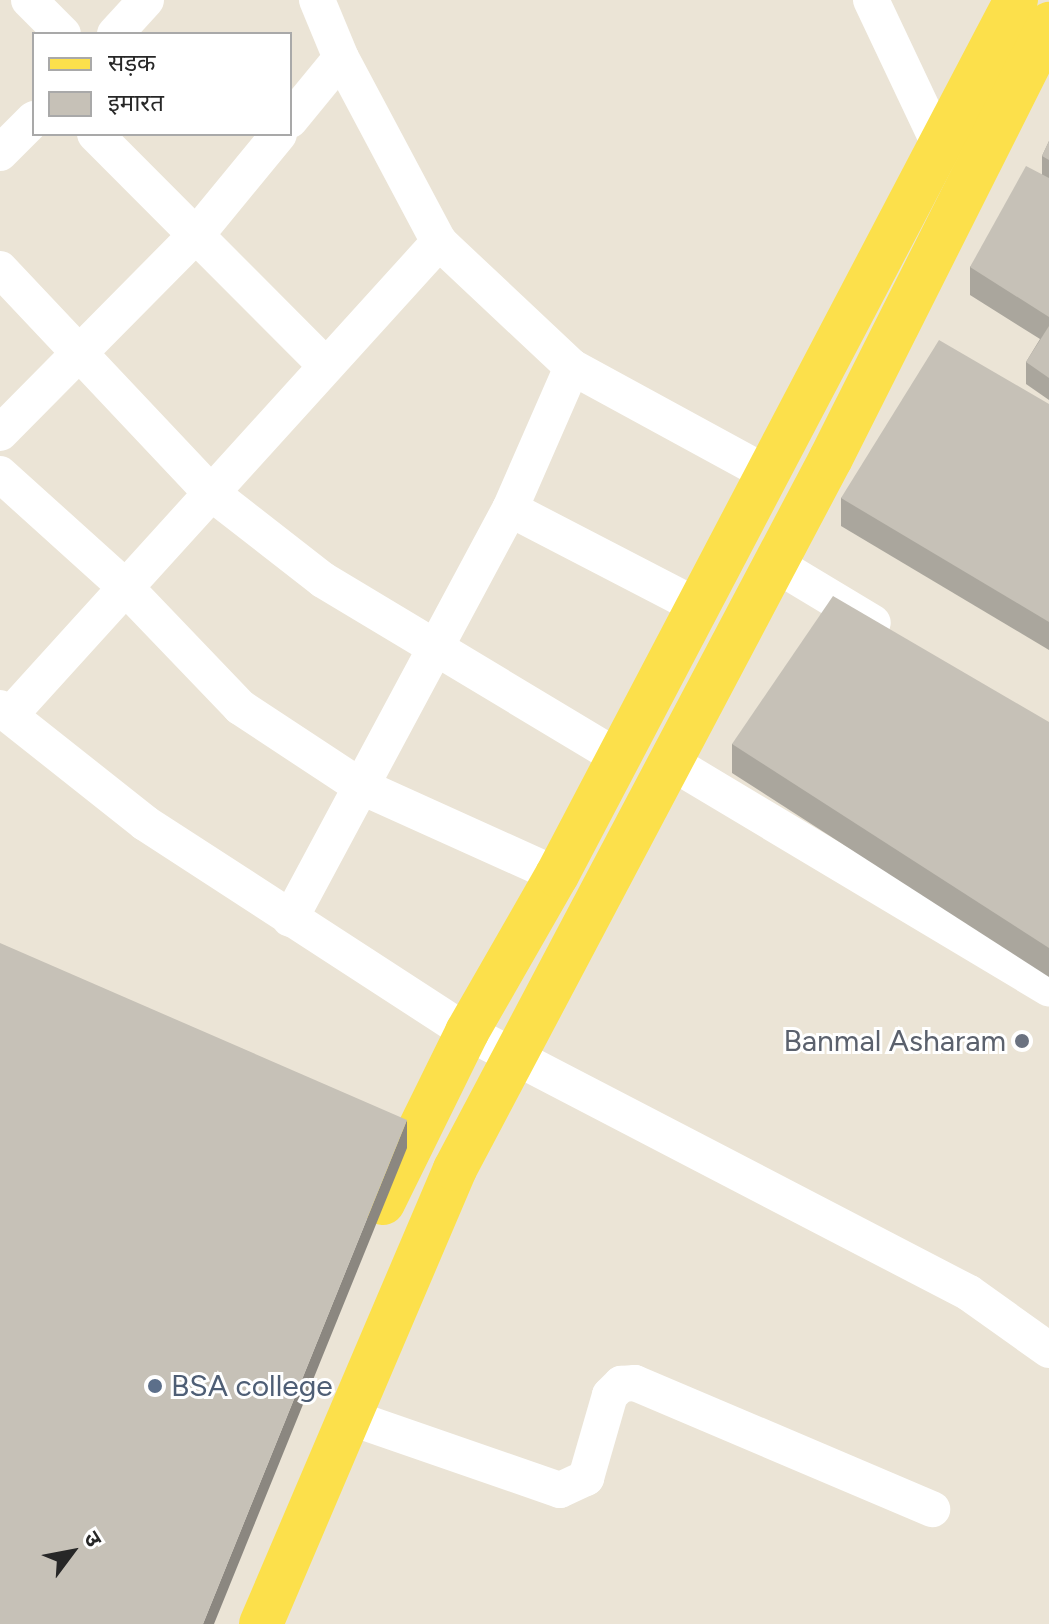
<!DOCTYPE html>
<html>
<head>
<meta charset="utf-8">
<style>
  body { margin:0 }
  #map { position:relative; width:1049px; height:1624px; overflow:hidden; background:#ebe4d6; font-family:Figtree,"Noto Sans Devanagari",sans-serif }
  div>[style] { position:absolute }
  .minor>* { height:36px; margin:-18px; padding:0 18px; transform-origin:18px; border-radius:18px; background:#fff }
  .major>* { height:44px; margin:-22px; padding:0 22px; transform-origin:22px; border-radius:22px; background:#fce04b }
  .wall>* { inset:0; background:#aaa69d }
  .shaded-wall>* { inset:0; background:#8b8780 }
  .building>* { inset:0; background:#c6c1b7 }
  .dots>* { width:22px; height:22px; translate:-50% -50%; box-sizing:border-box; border:4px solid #fff; border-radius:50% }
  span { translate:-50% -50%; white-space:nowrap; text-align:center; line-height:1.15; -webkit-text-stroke:6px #fff; paint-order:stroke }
  .worship-label { font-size:30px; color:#5b616d }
  .right { translate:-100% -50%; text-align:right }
  .service-label { font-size:30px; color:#4e5e75 }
  .left { translate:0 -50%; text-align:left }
  .legend { position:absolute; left:32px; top:32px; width:260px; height:104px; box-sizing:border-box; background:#fff; border:2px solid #a9a9a9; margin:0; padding:10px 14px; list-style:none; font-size:24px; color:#272727 }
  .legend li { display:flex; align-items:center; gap:16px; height:40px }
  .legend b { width:40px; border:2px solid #a9a9a9 }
  .north { position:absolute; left:32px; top:1512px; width:80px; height:80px; -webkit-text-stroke:6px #fff; paint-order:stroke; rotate:58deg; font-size:22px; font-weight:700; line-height:32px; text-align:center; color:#272727 }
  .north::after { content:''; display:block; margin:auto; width:28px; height:36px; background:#272727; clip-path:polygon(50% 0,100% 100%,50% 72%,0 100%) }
</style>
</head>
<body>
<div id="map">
  <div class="minor">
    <div style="left:29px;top:0;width:48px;rotate:45deg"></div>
    <div style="left:871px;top:0;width:166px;rotate:64.7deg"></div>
    <div style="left:115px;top:34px;width:46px;rotate:-47.6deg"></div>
    <div style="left:290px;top:120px;width:80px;rotate:-50.6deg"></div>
    <div style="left:95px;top:134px;width:327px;rotate:45.1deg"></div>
    <div style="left:0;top:153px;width:48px;rotate:-45deg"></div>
    <div style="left:0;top:269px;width:306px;rotate:46.7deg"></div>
    <div style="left:210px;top:492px;width:143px;rotate:37.9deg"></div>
    <div style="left:323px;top:580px;width:343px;rotate:31deg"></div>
    <div style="left:572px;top:367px;width:223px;rotate:28.6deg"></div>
    <div style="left:0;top:433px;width:280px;rotate:-45.3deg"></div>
    <div style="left:197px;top:234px;width:129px;rotate:-50.6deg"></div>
    <div style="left:0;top:474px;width:170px;rotate:42.1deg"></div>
    <div style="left:126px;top:588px;width:165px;rotate:46.2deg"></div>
    <div style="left:240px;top:707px;width:144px;rotate:33.4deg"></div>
    <div style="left:360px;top:786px;width:216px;rotate:24.3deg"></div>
    <div style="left:510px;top:509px;width:208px;rotate:27.4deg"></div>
    <div style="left:775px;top:564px;width:114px;rotate:31deg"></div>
    <div style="left:0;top:708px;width:185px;rotate:38.4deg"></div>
    <div style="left:145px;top:823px;width:384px;rotate:33deg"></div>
    <div style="left:467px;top:1032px;width:566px;rotate:27.47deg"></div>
    <div style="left:969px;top:1293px;width:98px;rotate:35.5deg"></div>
    <div style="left:10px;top:715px;width:639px;rotate:-47.79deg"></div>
    <div style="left:669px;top:761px;width:443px;rotate:30.9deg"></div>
    <div style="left:290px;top:919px;width:465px;rotate:-61.8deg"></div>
    <div style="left:510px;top:509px;width:155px;rotate:-66.4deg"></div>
    <div style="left:572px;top:367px;width:183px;rotate:-136.8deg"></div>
    <div style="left:439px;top:242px;width:208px;rotate:-118deg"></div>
    <div style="left:341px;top:58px;width:63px;rotate:-112.5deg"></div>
    <div style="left:349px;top:1417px;width:223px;rotate:19.1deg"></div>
    <div style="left:560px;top:1490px;width:29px;rotate:-25deg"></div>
    <div style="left:586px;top:1478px;width:86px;rotate:-73.9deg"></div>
    <div style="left:610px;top:1395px;width:16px;rotate:-45deg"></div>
    <div style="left:621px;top:1384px;width:14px;rotate:-4deg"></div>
    <div style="left:635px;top:1383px;width:323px;rotate:23deg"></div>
  </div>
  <div class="major">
    <div style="left:383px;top:1203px;width:191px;rotate:-63.8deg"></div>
    <div style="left:467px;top:1032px;width:181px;rotate:-60.2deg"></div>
    <div style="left:557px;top:875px;width:988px;rotate:-62.32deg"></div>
    <div style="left:261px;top:1624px;width:495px;rotate:-66.9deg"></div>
    <div style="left:455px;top:1169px;width:804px;rotate:-62.13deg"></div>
    <div style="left:831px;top:458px;width:486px;rotate:-63.3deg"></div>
  </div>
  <div class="wall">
    <div style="clip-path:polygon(1049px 141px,1049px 400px,1026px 384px,1026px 362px,1040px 339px,970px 295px,970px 267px,1042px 174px,1042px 156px)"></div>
    <div style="clip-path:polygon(1049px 404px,1049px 650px,841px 526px,841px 498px)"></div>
    <div style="clip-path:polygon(1049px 722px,1049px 977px,732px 773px,732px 744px)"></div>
  </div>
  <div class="shaded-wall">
    <div style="clip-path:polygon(407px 1120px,407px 1148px,214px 1624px,203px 1624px)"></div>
  </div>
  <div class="building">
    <div style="clip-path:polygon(1049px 141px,1049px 160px,1042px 156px)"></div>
    <div style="clip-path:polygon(1026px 166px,1049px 178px,1049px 317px,970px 267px)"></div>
    <div style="clip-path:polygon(1049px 326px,1049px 378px,1026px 362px)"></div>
    <div style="clip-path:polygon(939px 340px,1049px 404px,1049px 622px,841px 498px)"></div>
    <div style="clip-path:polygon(833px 596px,1049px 722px,1049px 948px,732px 744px)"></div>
    <div style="clip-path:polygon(0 943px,407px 1120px,203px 1624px,0 1624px)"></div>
  </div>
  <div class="dots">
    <div style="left:1022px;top:1041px;background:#6b7280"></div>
    <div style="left:155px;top:1386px;background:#5c6f8a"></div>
  </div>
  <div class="worship-label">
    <span class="right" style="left:1006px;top:1041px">Banmal Asharam</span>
  </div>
  <div class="service-label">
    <span class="left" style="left:171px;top:1386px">BSA college</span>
  </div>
  <ul class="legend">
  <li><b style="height:10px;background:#fce04b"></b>सड़क</li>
  <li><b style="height:22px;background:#c6c1b7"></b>इमारत</li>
  </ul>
  <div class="north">उ</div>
</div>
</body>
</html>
